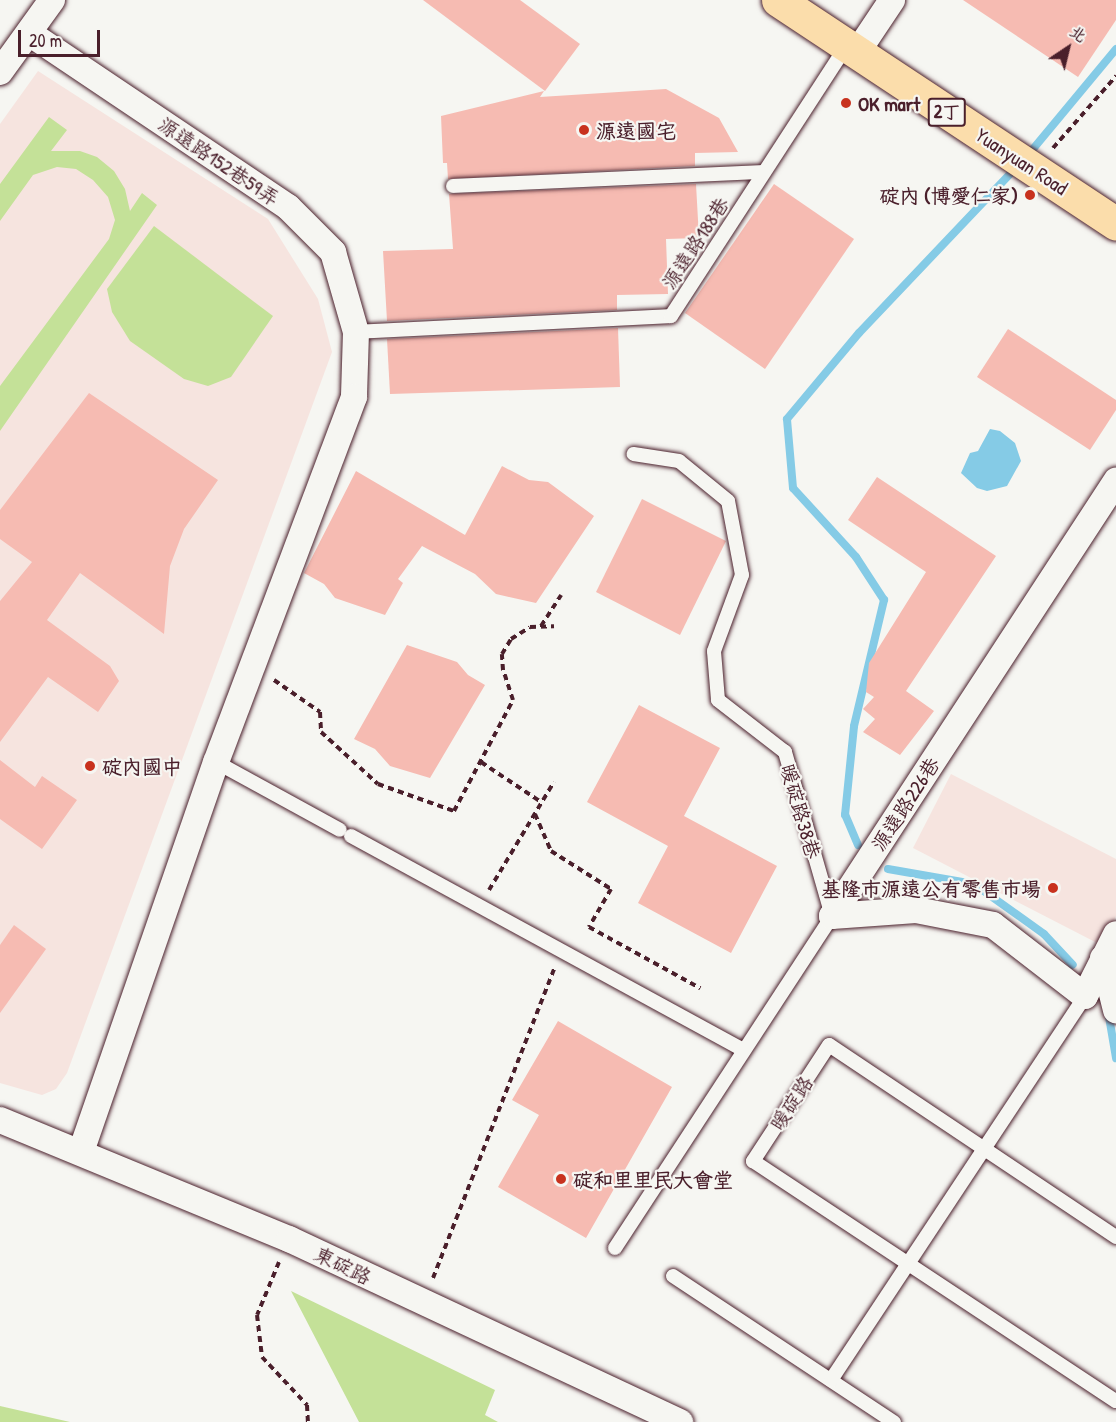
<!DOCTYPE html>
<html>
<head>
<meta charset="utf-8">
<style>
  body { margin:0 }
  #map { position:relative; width:1116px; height:1422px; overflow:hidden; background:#f6f6f2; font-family:"Patrick Hand","LXGW WenKai TC",sans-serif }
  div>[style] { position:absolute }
  .built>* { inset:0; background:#f6e4df }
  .green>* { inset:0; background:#c4e198 }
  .water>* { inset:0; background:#85cbe6 }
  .stream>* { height:8px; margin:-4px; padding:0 4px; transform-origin:4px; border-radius:4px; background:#85cbe6 }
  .building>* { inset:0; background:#f6bbb2 }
  .path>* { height:4px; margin-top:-2px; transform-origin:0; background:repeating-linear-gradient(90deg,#4a1f2b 0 6px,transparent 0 10.5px) }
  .roads { filter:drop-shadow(0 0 2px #4a1f2b) drop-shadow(0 0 2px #4a1f2b) }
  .lane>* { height:14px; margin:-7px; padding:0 7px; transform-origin:7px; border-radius:7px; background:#f6f6f2 }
  .street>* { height:26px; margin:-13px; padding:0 13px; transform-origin:13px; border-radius:13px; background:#f6f6f2 }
  .primary>* { height:33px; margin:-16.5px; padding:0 16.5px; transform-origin:16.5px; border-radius:16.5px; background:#fbddab }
  .dots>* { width:16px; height:16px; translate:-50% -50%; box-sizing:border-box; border:3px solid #f6f6f2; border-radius:50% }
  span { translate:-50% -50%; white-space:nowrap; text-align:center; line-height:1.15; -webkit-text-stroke:4.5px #f6f6f2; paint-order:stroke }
  .shield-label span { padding:2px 4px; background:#f6f6f2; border:2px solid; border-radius:4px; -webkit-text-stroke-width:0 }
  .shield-label { font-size:18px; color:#4a1f2b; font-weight:700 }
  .poi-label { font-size:20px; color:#4a1f2b; font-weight:700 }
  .left { translate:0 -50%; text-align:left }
  .right { translate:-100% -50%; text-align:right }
  .street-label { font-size:20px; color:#4a1f2b }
  .north { position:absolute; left:1038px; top:18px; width:60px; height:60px; -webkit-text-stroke:4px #f6f6f2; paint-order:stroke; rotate:35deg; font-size:16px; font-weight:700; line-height:24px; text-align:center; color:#4a1f2b }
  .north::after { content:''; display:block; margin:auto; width:21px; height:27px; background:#4a1f2b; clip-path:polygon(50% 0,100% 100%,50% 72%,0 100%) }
  .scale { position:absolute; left:18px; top:30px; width:82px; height:27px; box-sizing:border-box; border:3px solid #4a1f2b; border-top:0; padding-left:8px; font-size:18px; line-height:21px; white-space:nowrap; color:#4a1f2b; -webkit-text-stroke:4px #f6f6f2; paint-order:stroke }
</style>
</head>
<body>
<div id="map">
  <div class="built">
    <div style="clip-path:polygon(38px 71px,268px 219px,318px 299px,332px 352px,67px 1073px,56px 1089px,42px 1095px,0 1083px,0 124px)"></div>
    <div style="clip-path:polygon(951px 774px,1116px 859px,1116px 916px,1101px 945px,913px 848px)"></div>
  </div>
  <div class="green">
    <div style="clip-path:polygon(49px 117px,67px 130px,51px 151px,80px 151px,97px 157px,114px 171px,125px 189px,130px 211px,142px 193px,157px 205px,0 431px,0 386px,109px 239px,115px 220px,108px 197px,93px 180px,76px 169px,57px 167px,33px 175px,0 221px,0 184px)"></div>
    <div style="clip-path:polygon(154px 226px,273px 316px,231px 377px,208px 386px,184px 379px,130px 341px,112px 312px,107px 289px)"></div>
    <div style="clip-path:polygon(291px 1291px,495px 1390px,485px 1415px,498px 1422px,359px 1422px)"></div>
    <div style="clip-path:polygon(0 1406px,70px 1422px,0 1422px)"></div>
  </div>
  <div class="water">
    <div style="clip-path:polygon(990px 429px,1000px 431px,1015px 443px,1021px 461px,1007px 486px,987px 491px,977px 488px,961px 473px,970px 453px,978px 451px)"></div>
  </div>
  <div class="stream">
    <div style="left:1033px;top:149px;width:130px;rotate:-50.3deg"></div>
    <div style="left:858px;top:845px;width:33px;rotate:-113deg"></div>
    <div style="left:845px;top:815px;width:89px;rotate:-84.2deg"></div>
    <div style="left:854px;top:726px;width:130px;rotate:-76.6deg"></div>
    <div style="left:884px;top:600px;width:51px;rotate:-123.1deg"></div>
    <div style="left:856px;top:557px;width:93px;rotate:-132.4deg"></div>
    <div style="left:793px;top:488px;width:69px;rotate:-95deg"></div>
    <div style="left:787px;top:419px;width:112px;rotate:-50.1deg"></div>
    <div style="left:859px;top:333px;width:221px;rotate:-46.5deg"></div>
    <div style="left:888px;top:869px;width:87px;rotate:9.9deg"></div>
    <div style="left:974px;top:884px;width:86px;rotate:35.5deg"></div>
    <div style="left:1044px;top:934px;width:42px;rotate:46.9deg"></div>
    <div style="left:1108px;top:1011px;width:48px;rotate:80.3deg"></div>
  </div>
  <div class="building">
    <div style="clip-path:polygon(423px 0,520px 0,580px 44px,545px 91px)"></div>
    <div style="clip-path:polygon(963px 0,1116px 0,1116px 20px,1078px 77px)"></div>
    <div style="clip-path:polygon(666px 89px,719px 118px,738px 152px,695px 153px,695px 166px,448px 179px,447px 163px,443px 163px,441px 116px,544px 91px,540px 97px)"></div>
    <div style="clip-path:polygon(696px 184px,699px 238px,666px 239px,668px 294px,617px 295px,617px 310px,387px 321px,383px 251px,453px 249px,449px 194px)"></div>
    <div style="clip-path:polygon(774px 184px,854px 239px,765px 369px,685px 313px)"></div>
    <div style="clip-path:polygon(618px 328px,620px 387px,390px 394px,387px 339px)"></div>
    <div style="clip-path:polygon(1008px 329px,1116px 400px,1116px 410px,1090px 450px,977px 377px)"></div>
    <div style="clip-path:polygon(89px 393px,218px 480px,184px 529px,170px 566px,164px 634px,80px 573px,47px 620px,110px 666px,119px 681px,98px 712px,48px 677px,0 742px,0 601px,32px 562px,0 539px,0 510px)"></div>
    <div style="clip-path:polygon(502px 466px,529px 480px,548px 482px,594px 516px,536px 603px,496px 594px,475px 574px,422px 546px,398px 579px,403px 583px,385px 615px,335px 598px,324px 584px,304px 573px,356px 471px,465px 535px)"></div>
    <div style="clip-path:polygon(877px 477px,996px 556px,906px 691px,934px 711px,900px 755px,863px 732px,875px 719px,863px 709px,874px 697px,866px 692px,869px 663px,926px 572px,848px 520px)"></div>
    <div style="clip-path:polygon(642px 499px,726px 541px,680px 635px,596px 592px)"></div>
    <div style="clip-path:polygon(407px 645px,457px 662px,468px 675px,485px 685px,430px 778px,390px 766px,375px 749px,354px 739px)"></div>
    <div style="clip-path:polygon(639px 705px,720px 748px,684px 816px,777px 866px,731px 953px,638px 903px,668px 846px,587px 802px)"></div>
    <div style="clip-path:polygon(0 760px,35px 787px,42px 776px,77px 800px,42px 849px,0 819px)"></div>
    <div style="clip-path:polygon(14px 925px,46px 949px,0 1013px,0 945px)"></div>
    <div style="clip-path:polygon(558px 1021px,672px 1087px,586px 1238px,498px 1187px,539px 1115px,512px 1100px)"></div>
  </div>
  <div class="path">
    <div style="left:1053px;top:148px;width:96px;rotate:-48.8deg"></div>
    <div style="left:541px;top:626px;width:37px;rotate:-57deg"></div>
    <div style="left:274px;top:680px;width:56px;rotate:34.8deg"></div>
    <div style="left:320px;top:712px;width:20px;rotate:87deg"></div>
    <div style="left:321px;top:732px;width:77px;rotate:42.4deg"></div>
    <div style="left:378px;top:784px;width:81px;rotate:19.6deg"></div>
    <div style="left:454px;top:811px;width:126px;rotate:-62deg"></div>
    <div style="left:513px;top:700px;width:32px;rotate:-108deg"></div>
    <div style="left:503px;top:670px;width:16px;rotate:-94deg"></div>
    <div style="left:502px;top:654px;width:17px;rotate:-59deg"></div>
    <div style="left:511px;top:639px;width:22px;rotate:-32deg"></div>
    <div style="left:530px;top:627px;width:24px;rotate:-2deg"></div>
    <div style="left:481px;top:762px;width:72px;rotate:33.7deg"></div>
    <div style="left:535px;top:814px;width:40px;rotate:66.6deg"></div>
    <div style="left:551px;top:851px;width:71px;rotate:32.3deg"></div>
    <div style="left:611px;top:889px;width:44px;rotate:120.1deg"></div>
    <div style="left:589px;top:927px;width:127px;rotate:28.8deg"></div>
    <div style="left:489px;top:890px;width:126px;rotate:-59deg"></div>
    <div style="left:279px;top:1262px;width:57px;rotate:112.5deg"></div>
    <div style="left:257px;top:1315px;width:42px;rotate:83.2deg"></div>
    <div style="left:262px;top:1357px;width:66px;rotate:46.8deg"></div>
    <div style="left:307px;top:1405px;width:17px;rotate:87deg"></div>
    <div style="left:433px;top:1278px;width:332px;rotate:-68.6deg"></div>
  </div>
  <div class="roads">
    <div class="lane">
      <div style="left:453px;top:186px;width:310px;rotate:-2.6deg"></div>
      <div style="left:356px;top:332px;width:315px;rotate:-2.9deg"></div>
      <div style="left:671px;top:316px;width:321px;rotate:-57deg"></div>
      <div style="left:216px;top:762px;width:141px;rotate:28.7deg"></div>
      <div style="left:351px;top:836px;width:447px;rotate:28.6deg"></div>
      <div style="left:1116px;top:1237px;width:345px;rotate:-146.2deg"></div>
      <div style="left:829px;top:1045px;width:139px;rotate:123.2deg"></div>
      <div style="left:753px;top:1161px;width:435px;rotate:33.5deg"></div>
      <div style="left:615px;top:1248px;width:397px;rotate:-56.8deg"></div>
      <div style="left:832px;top:916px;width:171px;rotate:-106deg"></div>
      <div style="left:785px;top:752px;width:85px;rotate:-142.2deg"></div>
      <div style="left:718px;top:700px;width:49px;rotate:-94.7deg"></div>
      <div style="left:714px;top:651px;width:81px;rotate:-69.8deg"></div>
      <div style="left:742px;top:575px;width:75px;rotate:-100.7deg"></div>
      <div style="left:728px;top:501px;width:63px;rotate:-140.8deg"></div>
      <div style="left:679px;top:461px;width:46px;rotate:-171.2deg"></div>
      <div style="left:673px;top:1276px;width:265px;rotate:33.5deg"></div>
      <div style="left:831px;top:1380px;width:460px;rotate:-56.5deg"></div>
    </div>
    <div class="street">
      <div style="left:29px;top:33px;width:312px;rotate:33.9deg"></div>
      <div style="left:288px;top:207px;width:64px;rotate:45deg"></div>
      <div style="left:333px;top:252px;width:83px;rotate:74deg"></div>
      <div style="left:356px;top:332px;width:65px;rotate:91.8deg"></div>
      <div style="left:354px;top:397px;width:390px;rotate:110.7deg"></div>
      <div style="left:216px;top:762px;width:412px;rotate:109.1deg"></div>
      <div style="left:856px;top:54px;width:65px;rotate:-56.3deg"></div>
      <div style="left:0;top:72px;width:89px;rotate:-54.2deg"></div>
      <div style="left:832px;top:916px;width:520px;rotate:-56.86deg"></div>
      <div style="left:832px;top:916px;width:84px;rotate:-4.1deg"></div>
      <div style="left:916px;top:910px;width:78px;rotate:11deg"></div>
      <div style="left:993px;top:925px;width:116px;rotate:37.7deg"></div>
      <div style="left:1085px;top:996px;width:69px;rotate:-63.4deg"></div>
      <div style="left:1103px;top:958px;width:54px;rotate:76deg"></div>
      <div style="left:0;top:1120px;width:313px;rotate:22.4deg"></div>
      <div style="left:289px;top:1239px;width:432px;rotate:25.1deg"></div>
    </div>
    <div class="primary">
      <div style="left:778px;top:0;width:405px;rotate:33.5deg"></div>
    </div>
  </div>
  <div class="dots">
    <div style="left:846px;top:103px;background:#c8321e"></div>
    <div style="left:584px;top:130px;background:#c8321e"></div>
    <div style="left:1030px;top:195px;background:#c8321e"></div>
    <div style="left:90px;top:766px;background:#c8321e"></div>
    <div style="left:1053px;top:888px;background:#c8321e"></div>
    <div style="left:561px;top:1179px;background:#c8321e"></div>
  </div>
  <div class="shield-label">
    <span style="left:947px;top:112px">2丁</span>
  </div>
  <div class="poi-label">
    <span class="left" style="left:858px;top:103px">OK mart</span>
    <span class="left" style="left:596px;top:130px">源遠國宅</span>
    <span class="right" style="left:1018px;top:195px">碇內 (博愛仁家)</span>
    <span class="left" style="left:102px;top:766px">碇內國中</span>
    <span class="right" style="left:1041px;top:888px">基隆市源遠公有零售市場</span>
    <span class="left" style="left:573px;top:1179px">碇和里里民大會堂</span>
  </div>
  <div class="street-label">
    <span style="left:219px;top:161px;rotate:34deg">源遠路152巷59弄</span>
    <span style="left:1022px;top:161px;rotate:33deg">Yuanyuan Road</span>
    <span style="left:695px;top:243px;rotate:-57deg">源遠路188巷</span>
    <span style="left:905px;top:804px;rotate:-57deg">源遠路226巷</span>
    <span style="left:801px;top:811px;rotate:74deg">暖碇路38巷</span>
    <span style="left:791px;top:1103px;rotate:-57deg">暖碇路</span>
    <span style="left:343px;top:1265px;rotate:26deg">東碇路</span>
  </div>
  <div class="north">北</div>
  <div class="scale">20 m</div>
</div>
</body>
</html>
